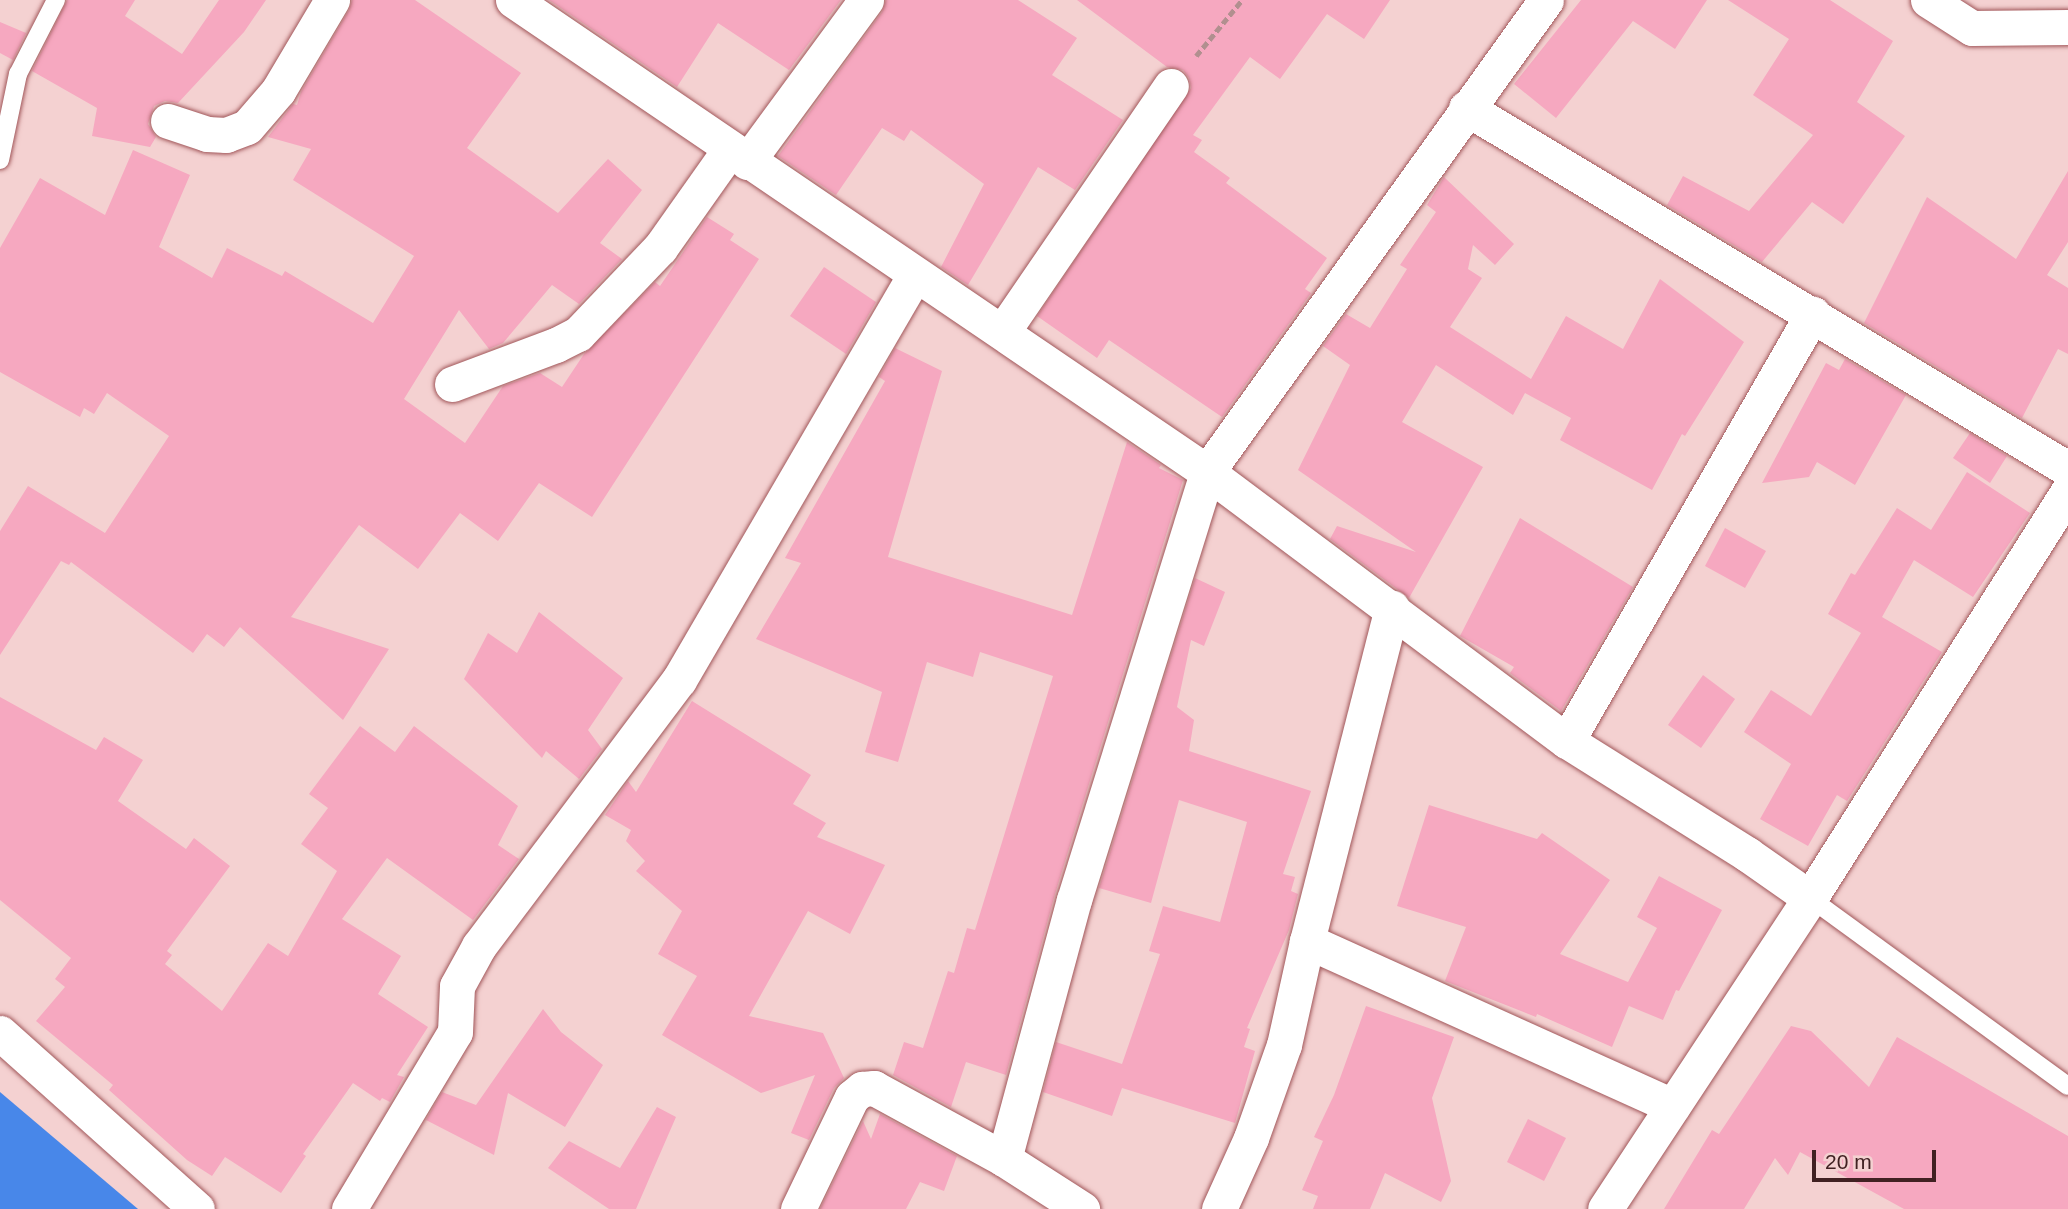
<!DOCTYPE html>
<html>
<head>
<meta charset="utf-8">
<style>
  body { margin:0 }
  #map { position:relative; width:2068px; height:1209px; overflow:hidden; background:#f4d1d1; font-family:Helvetica,sans-serif }
  div>[style] { position:absolute }
  .water>* { inset:0; background:#4887e9 }
  .building>* { inset:0; background:#f6a8c0 }
  .path>* { height:4.5px; margin-top:-2.25px; transform-origin:0; background:repeating-linear-gradient(90deg,#b18f8f 0 7px,transparent 0 10.5px) }
  .roads { filter:drop-shadow(0 0 2px #a1575a) drop-shadow(0 0 2px #a1575a) }
  .service>* { height:18px; margin:-9px; padding:0 9px; transform-origin:9px; border-radius:9px; background:#fff }
  .minor>* { height:35px; margin:-17.5px; padding:0 17.5px; transform-origin:17.5px; border-radius:17.5px; background:#fff }
  span { translate:-50% -50%; white-space:nowrap; text-align:center; line-height:1.15; -webkit-text-stroke:5px #f4d1d1; paint-order:stroke }
  .scale { position:absolute; left:1812px; top:1150px; width:124px; height:32px; box-sizing:border-box; border:4px solid #412122; border-top:0; padding-left:9px; font-size:21px; line-height:24px; white-space:nowrap; color:#412122; -webkit-text-stroke:5px #f4d1d1; paint-order:stroke }
</style>
</head>
<body>
<div id="map">
  <div class="water">
    <div style="clip-path:polygon(0 1092px,138px 1209px,0 1209px)"></div>
  </div>
  <div class="building">
    <div style="clip-path:polygon(67px 0,135px 0,125px 16px,182px 54px,219px 0,266px 0,244px 32px,178px 103px,165px 101px,154px 106px,148px 124px,156px 137px,150px 147px,92px 136px,97px 108px,32px 71px)"></div>
    <div style="clip-path:polygon(352px 0,415px 0,521px 73px,467px 148px,558px 213px,608px 159px,642px 190px,600px 243px,622px 259px,579px 304px,552px 285px,503px 343px,489px 349px,459px 310px,404px 399px,465px 443px,503px 386px,540px 373px,562px 387px,584px 354px,655px 282px,660px 286px,707px 217px,734px 234px,730px 240px,759px 259px,592px 517px,539px 483px,498px 541px,460px 513px,418px 569px,359px 525px,291px 617px,389px 649px,343px 720px,240px 627px,224px 647px,207px 634px,193px 653px,71px 562px,69px 565px,61px 561px,0 655px,0 531px,28px 486px,105px 533px,169px 436px,107px 393px,94px 414px,84px 408px,80px 417px,0 372px,0 248px,40px 178px,105px 215px,133px 150px,190px 175px,159px 247px,212px 278px,227px 248px,282px 276px,285px 271px,373px 323px,414px 256px,293px 180px,311px 149px,268px 137px,293px 104px,297px 105px,301px 92px,349px 10px)"></div>
    <div style="clip-path:polygon(549px 0,841px 0,789px 70px,718px 23px,677px 87px)"></div>
    <div style="clip-path:polygon(886px 0,1018px 0,1077px 38px,1052px 75px,1123px 120px,1075px 190px,1038px 167px,968px 285px,941px 267px,984px 184px,911px 130px,904px 141px,882px 128px,836px 195px,778px 156px,882px 12px)"></div>
    <div style="clip-path:polygon(1077px 0,1390px 0,1364px 39px,1327px 14px,1280px 79px,1250px 57px,1193px 135px,1202px 140px,1194px 152px,1230px 178px,1226px 183px,1327px 258px,1305px 289px,1311px 293px,1222px 417px,1109px 340px,1097px 358px,1037px 316px,1191px 88px,1189px 78px,1183px 70px,1167px 67px)"></div>
    <div style="clip-path:polygon(1581px 0,1707px 0,1675px 49px,1633px 21px,1556px 118px,1514px 84px)"></div>
    <div style="clip-path:polygon(1728px 0,1830px 0,1893px 41px,1857px 102px,1905px 136px,1843px 224px,1812px 202px,1762px 262px,1667px 205px,1683px 176px,1749px 211px,1813px 135px,1753px 95px,1789px 39px)"></div>
    <div style="clip-path:polygon(0 22px,26px 33px,13px 60px,0 53px)"></div>
    <div style="clip-path:polygon(2068px 171px,2068px 242px,2047px 275px,2068px 288px,2068px 354px,2058px 349px,2022px 418px,1864px 323px,1927px 197px,2016px 259px)"></div>
    <div style="clip-path:polygon(1444px 177px,1514px 244px,1495px 265px,1473px 245px,1468px 269px,1482px 278px,1450px 327px,1531px 379px,1566px 316px,1623px 349px,1660px 279px,1744px 342px,1685px 436px,1682px 434px,1652px 490px,1560px 440px,1571px 418px,1525px 393px,1513px 415px,1436px 365px,1402px 422px,1483px 467px,1409px 598px,1330px 539px,1337px 526px,1416px 552px,1298px 470px,1350px 365px,1323px 346px,1346px 314px,1370px 328px,1407px 269px,1400px 265px,1436px 212px,1427px 205px)"></div>
    <div style="clip-path:polygon(824px 267px,876px 302px,846px 354px,790px 316px)"></div>
    <div style="clip-path:polygon(895px 348px,942px 371px,888px 557px,1072px 615px,1127px 442px,1161px 465px,1159px 468px,1183px 480px,1055px 894px,1006px 1075px,966px 1062px,951px 1107px,893px 1075px,904px 1042px,923px 1048px,948px 971px,954px 973px,967px 928px,975px 930px,1053px 676px,980px 652px,973px 677px,927px 662px,898px 762px,865px 752px,882px 692px,756px 639px,801px 563px,785px 558px,885px 381px,879px 377px)"></div>
    <div style="clip-path:polygon(1845px 359px,1906px 395px,1855px 485px,1817px 462px,1809px 477px,1762px 483px,1826px 363px,1839px 370px)"></div>
    <div style="clip-path:polygon(1970px 433px,2007px 456px,1990px 483px,1953px 458px)"></div>
    <div style="clip-path:polygon(1967px 472px,2030px 513px,1973px 597px,1914px 560px,1882px 617px,1942px 652px,1847px 801px,1837px 795px,1808px 846px,1760px 819px,1791px 764px,1744px 732px,1771px 690px,1811px 716px,1861px 633px,1828px 614px,1851px 573px,1855px 575px,1897px 508px,1931px 530px)"></div>
    <div style="clip-path:polygon(1520px 518px,1633px 587px,1561px 711px,1510px 673px,1514px 667px,1460px 636px)"></div>
    <div style="clip-path:polygon(1725px 528px,1766px 551px,1745px 588px,1705px 566px)"></div>
    <div style="clip-path:polygon(1195px 578px,1225px 592px,1204px 646px,1191px 640px,1177px 707px,1194px 720px,1189px 751px,1311px 791px,1283px 874px,1295px 877px,1291px 891px,1298px 894px,1289px 930px,1247px 1028px,1250px 1029px,1244px 1047px,1255px 1051px,1235px 1123px,1122px 1088px,1112px 1116px,1043px 1092px,1056px 1042px,1122px 1064px,1160px 954px,1149px 951px,1163px 906px,1220px 922px,1247px 822px,1179px 800px,1151px 903px,1099px 888px)"></div>
    <div style="clip-path:polygon(539px 612px,623px 678px,588px 730px,602px 749px,579px 779px,546px 751px,542px 758px,464px 679px,488px 633px,517px 653px)"></div>
    <div style="clip-path:polygon(1703px 675px,1735px 699px,1701px 748px,1668px 725px)"></div>
    <div style="clip-path:polygon(0 697px,96px 750px,104px 737px,143px 760px,118px 801px,186px 849px,194px 838px,230px 866px,167px 951px,172px 955px,165px 964px,222px 1011px,268px 943px,288px 956px,337px 871px,301px 844px,328px 808px,309px 794px,360px 726px,395px 752px,414px 726px,518px 806px,498px 845px,519px 859px,473px 920px,387px 858px,342px 919px,401px 956px,378px 994px,428px 1027px,397px 1075px,404px 1077px,390px 1102px,382px 1098px,380px 1101px,353px 1083px,303px 1154px,306px 1156px,281px 1193px,225px 1157px,212px 1176px,187px 1160px,109px 1090px,113px 1085px,36px 1021px,65px 987px,55px 979px,71px 958px,0 900px)"></div>
    <div style="clip-path:polygon(692px 701px,811px 775px,793px 804px,826px 823px,817px 837px,885px 865px,850px 934px,808px 911px,749px 1016px,823px 1033px,844px 1078px,834px 1088px,809px 1140px,791px 1133px,815px 1075px,761px 1093px,662px 1035px,697px 976px,658px 954px,682px 911px,636px 871px,645px 861px,626px 841px,631px 830px,605px 815px,628px 781px,636px 792px)"></div>
    <div style="clip-path:polygon(1429px 805px,1537px 839px,1542px 833px,1610px 880px,1560px 954px,1628px 982px,1657px 928px,1637px 917px,1659px 876px,1722px 910px,1679px 991px,1676px 990px,1663px 1020px,1629px 1006px,1612px 1047px,1537px 1014px,1536px 1017px,1445px 981px,1466px 927px,1397px 906px)"></div>
    <div style="clip-path:polygon(1366px 1006px,1454px 1037px,1432px 1098px,1451px 1181px,1441px 1202px,1385px 1173px,1370px 1209px,1313px 1209px,1318px 1196px,1302px 1190px,1323px 1141px,1314px 1137px,1334px 1095px)"></div>
    <div style="clip-path:polygon(543px 1009px,561px 1032px,603px 1065px,565px 1127px,508px 1093px,494px 1155px,426px 1120px,442px 1092px,476px 1105px)"></div>
    <div style="clip-path:polygon(1791px 1026px,1811px 1031px,1869px 1087px,1897px 1037px,2068px 1136px,2068px 1209px,1904px 1209px,1800px 1152px,1788px 1175px,1775px 1158px,1744px 1209px,1664px 1209px,1712px 1130px,1719px 1134px)"></div>
    <div style="clip-path:polygon(657px 1107px,676px 1117px,636px 1209px,609px 1209px,548px 1168px,569px 1141px,620px 1168px)"></div>
    <div style="clip-path:polygon(880px 1114px,957px 1156px,944px 1191px,920px 1182px,906px 1209px,820px 1209px,863px 1121px,871px 1139px)"></div>
    <div style="clip-path:polygon(1528px 1119px,1566px 1138px,1544px 1181px,1507px 1162px)"></div>
  </div>
  <div class="path">
    <div style="left:1196px;top:56px;width:72px;rotate:-50.6deg"></div>
  </div>
  <div class="roads">
    <div class="service">
      <div style="left:0;top:160px;width:88px;rotate:-78.2deg"></div>
      <div style="left:18px;top:74px;width:83px;rotate:-62.8deg"></div>
      <div style="left:1810px;top:898px;width:319px;rotate:36.1deg"></div>
    </div>
    <div class="minor">
      <div style="left:513px;top:0;width:839px;rotate:34.22deg"></div>
      <div style="left:1207px;top:472px;width:449px;rotate:36.8deg"></div>
      <div style="left:1567px;top:741px;width:213px;rotate:32.1deg"></div>
      <div style="left:1747px;top:854px;width:77px;rotate:34.9deg"></div>
      <div style="left:1810px;top:898px;width:372px;rotate:123.4deg"></div>
      <div style="left:1928px;top:0;width:52px;rotate:32.5deg"></div>
      <div style="left:1972px;top:28px;width:96px;rotate:-0.6deg"></div>
      <div style="left:1466px;top:108px;width:702px;rotate:30.95deg"></div>
      <div style="left:168px;top:121px;width:41px;rotate:18.4deg"></div>
      <div style="left:207px;top:134px;width:19px;rotate:3deg"></div>
      <div style="left:226px;top:135px;width:22px;rotate:-21deg"></div>
      <div style="left:247px;top:127px;width:48px;rotate:-49.3deg"></div>
      <div style="left:278px;top:91px;width:106px;rotate:-59.3deg"></div>
      <div style="left:747px;top:162px;width:201px;rotate:-53.7deg"></div>
      <div style="left:1003px;top:331px;width:297px;rotate:-55.6deg"></div>
      <div style="left:452px;top:384px;width:111px;rotate:-20.6deg"></div>
      <div style="left:556px;top:345px;width:25px;rotate:-27deg"></div>
      <div style="left:578px;top:334px;width:119px;rotate:-46.4deg"></div>
      <div style="left:660px;top:248px;width:121px;rotate:-54.7deg"></div>
      <div style="left:1567px;top:741px;width:493px;rotate:-60.1deg"></div>
      <div style="left:1810px;top:898px;width:482px;rotate:-57.6deg"></div>
      <div style="left:1307px;top:941px;width:401px;rotate:24.3deg"></div>
      <div style="left:0;top:1033px;width:264px;rotate:41.8deg"></div>
      <div style="left:1004px;top:1159px;width:268px;rotate:-74.9deg"></div>
      <div style="left:1074px;top:900px;width:448px;rotate:-72.7deg"></div>
      <div style="left:1207px;top:472px;width:581px;rotate:-54.31deg"></div>
      <div style="left:349px;top:1209px;width:206px;rotate:-59.1deg"></div>
      <div style="left:455px;top:1032px;width:46px;rotate:-87.5deg"></div>
      <div style="left:457px;top:986px;width:46px;rotate:-61.2deg"></div>
      <div style="left:479px;top:946px;width:333px;rotate:-53.1deg"></div>
      <div style="left:679px;top:680px;width:467px;rotate:-59.8deg"></div>
      <div style="left:798px;top:1209px;width:124px;rotate:-64.3deg"></div>
      <div style="left:852px;top:1097px;width:13px;rotate:-39deg"></div>
      <div style="left:862px;top:1089px;width:12px;rotate:-5deg"></div>
      <div style="left:874px;top:1088px;width:148px;rotate:28.6deg"></div>
      <div style="left:1004px;top:1159px;width:93px;rotate:32.7deg"></div>
      <div style="left:1219px;top:1209px;width:78px;rotate:-65.7deg"></div>
      <div style="left:1251px;top:1138px;width:99px;rotate:-70.5deg"></div>
      <div style="left:1284px;top:1045px;width:107px;rotate:-77.5deg"></div>
      <div style="left:1307px;top:941px;width:344px;rotate:-75.7deg"></div>
    </div>
  </div>
  <div class="scale">20 m</div>
</div>
</body>
</html>
